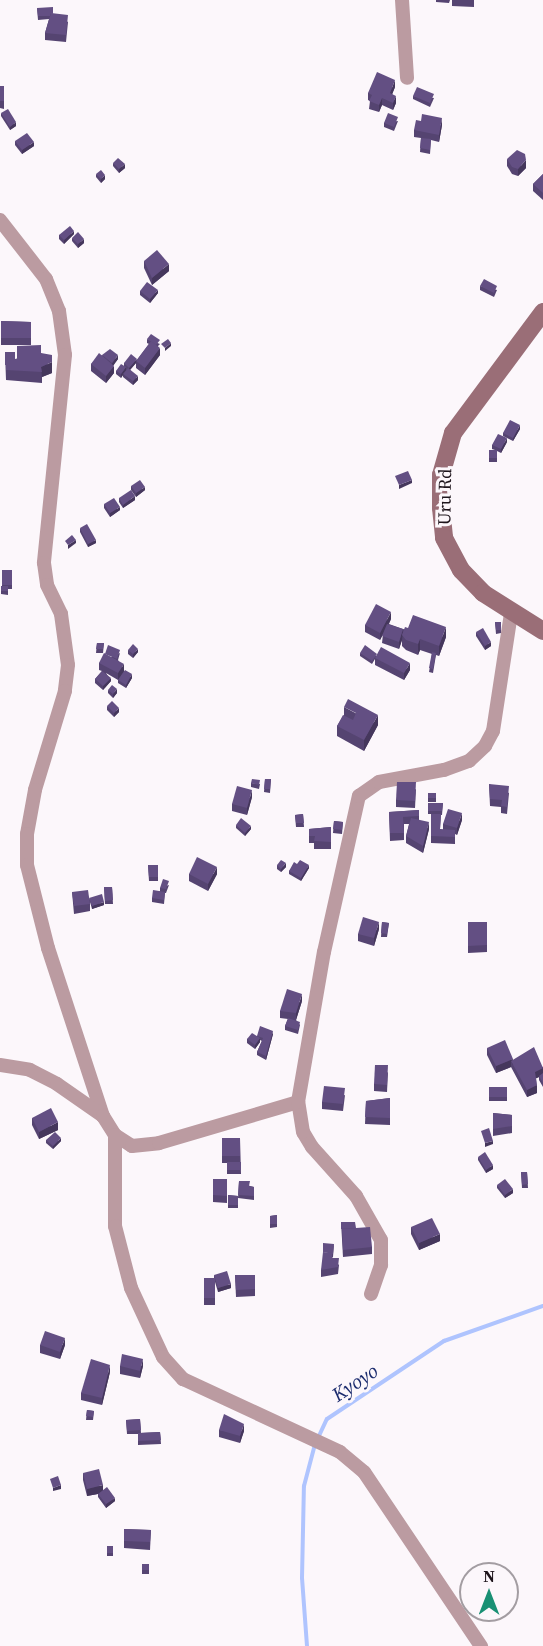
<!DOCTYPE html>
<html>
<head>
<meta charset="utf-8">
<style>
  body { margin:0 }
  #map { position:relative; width:543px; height:1646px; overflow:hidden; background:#fcf7fb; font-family:"Source Serif 4",serif }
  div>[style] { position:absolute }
  .stream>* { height:4px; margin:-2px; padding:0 2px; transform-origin:2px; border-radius:2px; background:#afc4fe }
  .street>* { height:14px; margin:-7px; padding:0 7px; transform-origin:7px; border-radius:7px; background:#bb9ba1 }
  .secondary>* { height:18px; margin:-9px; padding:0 9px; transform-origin:9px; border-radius:9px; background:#9a6e77 }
  .wall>* { inset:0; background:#554471 }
  .shaded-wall>* { inset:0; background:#45375c }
  .building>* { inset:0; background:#634f83 }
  span { translate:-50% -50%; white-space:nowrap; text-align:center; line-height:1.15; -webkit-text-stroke:6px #fcf7fb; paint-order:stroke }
  .street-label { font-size:18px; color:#1e151c }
  .water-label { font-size:20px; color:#1c2c6e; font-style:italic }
  .north { position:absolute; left:459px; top:1562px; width:60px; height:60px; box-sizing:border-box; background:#fcf7fb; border:2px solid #a39da2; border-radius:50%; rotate:0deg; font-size:16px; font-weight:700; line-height:24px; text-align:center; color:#1e151c }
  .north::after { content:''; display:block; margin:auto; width:21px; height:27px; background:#199074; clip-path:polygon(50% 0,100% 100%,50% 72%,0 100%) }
</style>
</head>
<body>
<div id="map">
  <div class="stream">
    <div style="left:318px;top:1438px;width:21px;rotate:-65deg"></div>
    <div style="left:327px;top:1419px;width:141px;rotate:-33.7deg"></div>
    <div style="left:444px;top:1341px;width:105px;rotate:-19.5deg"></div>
    <div style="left:307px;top:1646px;width:68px;rotate:-94.2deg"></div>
    <div style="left:302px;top:1578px;width:92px;rotate:-88.8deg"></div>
    <div style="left:304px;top:1486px;width:43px;rotate:-75.3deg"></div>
  </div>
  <div class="street">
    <div style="left:402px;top:0;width:78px;rotate:86.3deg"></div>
    <div style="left:0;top:220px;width:75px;rotate:52.1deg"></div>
    <div style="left:46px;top:279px;width:35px;rotate:68deg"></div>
    <div style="left:59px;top:311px;width:44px;rotate:82.2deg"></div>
    <div style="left:65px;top:355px;width:209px;rotate:95.8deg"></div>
    <div style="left:44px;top:563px;width:22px;rotate:82deg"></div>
    <div style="left:47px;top:585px;width:32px;rotate:64deg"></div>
    <div style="left:61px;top:614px;width:51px;rotate:82.2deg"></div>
    <div style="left:68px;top:665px;width:26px;rotate:97deg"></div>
    <div style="left:65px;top:691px;width:103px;rotate:106.9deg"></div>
    <div style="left:35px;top:790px;width:45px;rotate:100.3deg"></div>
    <div style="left:27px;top:834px;width:31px;rotate:90deg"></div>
    <div style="left:27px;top:865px;width:86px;rotate:75.8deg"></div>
    <div style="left:48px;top:948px;width:177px;rotate:71.9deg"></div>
    <div style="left:0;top:1065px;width:30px;rotate:9deg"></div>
    <div style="left:30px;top:1070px;width:30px;rotate:27deg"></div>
    <div style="left:57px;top:1084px;width:56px;rotate:34.8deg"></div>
    <div style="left:103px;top:1116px;width:22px;rotate:58deg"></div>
    <div style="left:115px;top:1135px;width:20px;rotate:33deg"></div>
    <div style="left:132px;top:1146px;width:27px;rotate:-6deg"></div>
    <div style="left:159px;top:1143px;width:145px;rotate:-16.4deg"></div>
    <div style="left:115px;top:1135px;width:91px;rotate:90deg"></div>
    <div style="left:115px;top:1226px;width:64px;rotate:75.5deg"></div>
    <div style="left:131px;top:1288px;width:76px;rotate:65.1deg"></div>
    <div style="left:163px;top:1357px;width:30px;rotate:48deg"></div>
    <div style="left:183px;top:1379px;width:173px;rotate:24.9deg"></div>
    <div style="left:340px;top:1452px;width:31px;rotate:40deg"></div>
    <div style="left:364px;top:1472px;width:210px;rotate:56.1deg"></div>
    <div style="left:371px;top:1294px;width:31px;rotate:-71deg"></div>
    <div style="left:381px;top:1265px;width:25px;rotate:-90deg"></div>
    <div style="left:381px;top:1240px;width:51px;rotate:-119.6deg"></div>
    <div style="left:356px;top:1196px;width:66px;rotate:-131.9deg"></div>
    <div style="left:312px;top:1147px;width:17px;rotate:-121deg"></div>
    <div style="left:303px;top:1132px;width:30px;rotate:-99deg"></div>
    <div style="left:298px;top:1102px;width:152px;rotate:-80.2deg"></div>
    <div style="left:324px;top:952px;width:160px;rotate:-77.4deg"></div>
    <div style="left:359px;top:796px;width:24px;rotate:-35deg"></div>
    <div style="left:379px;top:782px;width:66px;rotate:-10.5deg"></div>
    <div style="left:444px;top:770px;width:27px;rotate:-20deg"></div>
    <div style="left:469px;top:761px;width:22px;rotate:-43deg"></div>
    <div style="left:485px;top:746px;width:17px;rotate:-62deg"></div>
    <div style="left:493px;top:731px;width:119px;rotate:-81.3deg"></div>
  </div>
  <div class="secondary">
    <div style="left:543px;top:312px;width:151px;rotate:126.6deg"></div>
    <div style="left:453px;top:433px;width:44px;rotate:105.9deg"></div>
    <div style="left:441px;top:475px;width:33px;rotate:90deg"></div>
    <div style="left:441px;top:508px;width:30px;rotate:84deg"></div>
    <div style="left:444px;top:538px;width:36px;rotate:62deg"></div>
    <div style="left:461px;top:570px;width:32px;rotate:46deg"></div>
    <div style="left:483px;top:593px;width:71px;rotate:32.3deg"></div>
  </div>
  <div class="wall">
    <div style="clip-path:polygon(436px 0,450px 0,449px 3px,436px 2px)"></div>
    <div style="clip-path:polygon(452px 0,474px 0,474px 7px,452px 6px)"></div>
    <div style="clip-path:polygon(37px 8px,53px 14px,68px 22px,66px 42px,45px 40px,45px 33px,49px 19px,38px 20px)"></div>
    <div style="clip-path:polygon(0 86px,4px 86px,4px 109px,0 108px)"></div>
    <div style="clip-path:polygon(395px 87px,392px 94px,396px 103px,393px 110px,382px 105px,379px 112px,369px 109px,370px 101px,368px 100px,368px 93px)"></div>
    <div style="clip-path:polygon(413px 96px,434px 98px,430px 107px,413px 99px)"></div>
    <div style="clip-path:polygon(1px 113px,16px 126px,10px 130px,1px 116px)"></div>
    <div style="clip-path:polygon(398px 121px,394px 131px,384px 127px,384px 123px)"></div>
    <div style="clip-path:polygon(442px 125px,439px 142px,431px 140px,430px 154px,420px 152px,421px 138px,414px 137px,414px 130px)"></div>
    <div style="clip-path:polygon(15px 141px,34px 146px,22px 154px,15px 145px)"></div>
    <div style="clip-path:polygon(507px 159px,526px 168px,518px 176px,512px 174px,507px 166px)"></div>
    <div style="clip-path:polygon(113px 163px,125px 168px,119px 173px,113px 166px)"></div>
    <div style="clip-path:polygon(96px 174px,105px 179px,101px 183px,96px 177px)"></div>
    <div style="clip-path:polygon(543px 174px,543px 200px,533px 191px,533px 184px)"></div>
    <div style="clip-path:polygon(74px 234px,64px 244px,59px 239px,59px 235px)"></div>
    <div style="clip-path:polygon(72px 238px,84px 243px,78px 248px,72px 241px)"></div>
    <div style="clip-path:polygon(144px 261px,169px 271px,152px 285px,144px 268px)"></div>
    <div style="clip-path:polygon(480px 286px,497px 290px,494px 297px,480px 290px)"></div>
    <div style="clip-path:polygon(140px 291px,158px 293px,150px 303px,140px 295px)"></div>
    <div style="clip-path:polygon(1px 321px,31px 322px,31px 345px,1px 345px)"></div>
    <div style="clip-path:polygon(147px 339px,160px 344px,158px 346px,160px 355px,145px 375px,136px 368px,136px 363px,130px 370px,138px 380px,133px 385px,123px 377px,123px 374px,121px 378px,116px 374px,116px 371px,124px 366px,124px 363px,137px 360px,149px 344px,147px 343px)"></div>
    <div style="clip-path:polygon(5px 352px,15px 359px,41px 353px,52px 373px,42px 377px,42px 383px,6px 380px)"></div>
    <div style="clip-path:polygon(102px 355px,118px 359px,113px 365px,114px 373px,106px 383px,91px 371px,91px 364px)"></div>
    <div style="clip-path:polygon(520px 429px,513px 441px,503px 436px,503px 433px)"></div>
    <div style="clip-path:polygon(507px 442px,501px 453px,497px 451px,497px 462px,489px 462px,489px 450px,495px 450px,492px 449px,492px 445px)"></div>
    <div style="clip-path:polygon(131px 486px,145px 490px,136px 497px,131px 490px)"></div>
    <div style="clip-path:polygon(119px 498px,135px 500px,123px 508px,119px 502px)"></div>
    <div style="clip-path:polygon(104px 504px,120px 510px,110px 517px,104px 508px)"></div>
    <div style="clip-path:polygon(80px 528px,96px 543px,88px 547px,80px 532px)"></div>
    <div style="clip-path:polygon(2px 570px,12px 570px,12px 589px,8px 589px,8px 595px,1px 594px,1px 586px,2px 586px)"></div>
    <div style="clip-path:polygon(391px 619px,389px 624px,403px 629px,446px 637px,439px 656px,436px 655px,433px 673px,429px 672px,432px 654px,420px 650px,418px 655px,406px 650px,402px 646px,402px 640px,399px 649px,382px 643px,383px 634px,380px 640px,365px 632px,365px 625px)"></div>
    <div style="clip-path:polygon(495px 622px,501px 622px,501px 633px,496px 634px)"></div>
    <div style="clip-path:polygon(476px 632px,491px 646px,485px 650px,476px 636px)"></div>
    <div style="clip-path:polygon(97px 643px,104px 643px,103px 653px,96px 653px)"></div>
    <div style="clip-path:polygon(128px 650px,138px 652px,133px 658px,128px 654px)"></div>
    <div style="clip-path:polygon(120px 653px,118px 660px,124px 671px,132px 678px,126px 688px,118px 683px,118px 680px,106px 673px,111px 681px,103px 690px,95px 683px,95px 679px,102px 671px,99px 670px,99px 663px)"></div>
    <div style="clip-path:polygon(360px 653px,377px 656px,410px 670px,404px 680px,375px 665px,375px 659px,372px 664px,360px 656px)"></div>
    <div style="clip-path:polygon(108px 690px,117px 693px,113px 698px,108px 693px)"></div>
    <div style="clip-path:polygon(107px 706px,119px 712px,114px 717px,107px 710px)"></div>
    <div style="clip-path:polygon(344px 707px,378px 725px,364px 751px,337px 736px,337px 726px,344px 715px)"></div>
    <div style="clip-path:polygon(265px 779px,271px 779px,270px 793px,264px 792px)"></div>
    <div style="clip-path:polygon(251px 783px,260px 784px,259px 789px,251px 787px)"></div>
    <div style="clip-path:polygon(489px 784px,509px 793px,507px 814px,501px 813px,501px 807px,490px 806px)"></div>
    <div style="clip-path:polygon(416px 789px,415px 808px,396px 807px,396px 800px)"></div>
    <div style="clip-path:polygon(428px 793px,436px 793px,436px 802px,428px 802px)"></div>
    <div style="clip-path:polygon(252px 797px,247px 815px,232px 811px,232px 804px)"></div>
    <div style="clip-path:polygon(428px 803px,443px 803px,442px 815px,441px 815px,440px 829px,443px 830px,443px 824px,462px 820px,457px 835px,455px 834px,455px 844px,431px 843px,431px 814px,428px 814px)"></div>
    <div style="clip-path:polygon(419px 810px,419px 820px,429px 829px,423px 853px,406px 843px,406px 836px,409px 824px,404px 824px,404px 840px,390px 841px,389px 812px)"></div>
    <div style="clip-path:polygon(303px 814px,304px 827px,296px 827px,295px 815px)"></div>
    <div style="clip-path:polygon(334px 821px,343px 822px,342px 834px,333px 833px)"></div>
    <div style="clip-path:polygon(236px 825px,251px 829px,245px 836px,236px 828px)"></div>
    <div style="clip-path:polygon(331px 827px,331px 849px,314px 849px,314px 843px,309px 843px,309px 829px)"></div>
    <div style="clip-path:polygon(297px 864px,309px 868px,301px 881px,289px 874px,289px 871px)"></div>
    <div style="clip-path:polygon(148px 865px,158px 865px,158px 881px,149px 881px)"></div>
    <div style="clip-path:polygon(277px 865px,286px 867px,281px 872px,277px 869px)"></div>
    <div style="clip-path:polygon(189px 874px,217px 874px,208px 891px,189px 881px)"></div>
    <div style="clip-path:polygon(169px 885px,166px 893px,165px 893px,164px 904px,152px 902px,152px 898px,160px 891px,160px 888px)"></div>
    <div style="clip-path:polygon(104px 887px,112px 887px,113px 904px,105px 904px)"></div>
    <div style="clip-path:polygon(72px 892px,104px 905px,92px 909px,90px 902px,90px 911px,74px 914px)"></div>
    <div style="clip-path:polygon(382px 922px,389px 923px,387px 937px,381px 937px)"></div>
    <div style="clip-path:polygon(468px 922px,487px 922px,487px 952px,468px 953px)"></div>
    <div style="clip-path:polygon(379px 929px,374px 946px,358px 941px,358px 934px)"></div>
    <div style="clip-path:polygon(302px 1001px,296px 1020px,300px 1025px,298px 1034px,285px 1030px,285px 1026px,288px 1019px,280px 1018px,280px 1011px)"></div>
    <div style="clip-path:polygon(273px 1034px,266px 1060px,257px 1055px,257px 1052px,262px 1041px,260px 1040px,260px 1042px,255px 1049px,247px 1043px,247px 1039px,257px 1036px)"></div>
    <div style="clip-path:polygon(487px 1048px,513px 1060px,543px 1067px,543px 1087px,539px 1080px,539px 1077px,536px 1078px,537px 1093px,527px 1097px,511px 1067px,496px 1073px,487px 1055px)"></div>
    <div style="clip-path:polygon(388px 1072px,387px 1092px,374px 1091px,374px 1084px)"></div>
    <div style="clip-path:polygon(489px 1087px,507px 1087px,507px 1101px,489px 1101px)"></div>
    <div style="clip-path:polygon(345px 1095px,343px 1111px,322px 1109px,322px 1102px)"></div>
    <div style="clip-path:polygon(390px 1098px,390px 1125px,365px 1124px,366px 1101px)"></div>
    <div style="clip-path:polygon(493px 1113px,512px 1115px,512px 1133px,493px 1136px)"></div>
    <div style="clip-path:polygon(32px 1118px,58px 1130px,39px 1139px,32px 1125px)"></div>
    <div style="clip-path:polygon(222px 1138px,240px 1138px,241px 1174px,227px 1174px,227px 1163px,222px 1163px)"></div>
    <div style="clip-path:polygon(46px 1140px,61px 1141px,53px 1149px,46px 1143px)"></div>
    <div style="clip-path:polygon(478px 1157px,493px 1169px,486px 1173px,478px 1160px)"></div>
    <div style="clip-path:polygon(521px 1172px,527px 1172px,528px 1188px,522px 1188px)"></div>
    <div style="clip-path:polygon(213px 1179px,227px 1179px,227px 1203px,213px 1202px)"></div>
    <div style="clip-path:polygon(239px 1181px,250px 1186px,254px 1187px,254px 1200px,238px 1198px)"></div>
    <div style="clip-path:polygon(497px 1185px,513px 1193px,505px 1198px,497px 1188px)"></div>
    <div style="clip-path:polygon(228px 1195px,238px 1196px,238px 1208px,228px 1208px)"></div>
    <div style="clip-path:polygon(277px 1215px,277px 1227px,270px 1228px,270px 1216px)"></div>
    <div style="clip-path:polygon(341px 1222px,356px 1228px,372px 1247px,372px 1254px,343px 1257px)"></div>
    <div style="clip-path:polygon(411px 1227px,440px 1241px,419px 1250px,411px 1234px)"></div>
    <div style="clip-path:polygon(334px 1244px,333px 1257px,332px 1258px,339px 1265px,338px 1274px,321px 1277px,321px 1270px)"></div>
    <div style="clip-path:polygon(214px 1275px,231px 1288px,218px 1292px,215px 1282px,215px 1305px,204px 1305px,204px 1278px,214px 1278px)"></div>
    <div style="clip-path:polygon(235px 1275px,255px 1275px,255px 1296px,236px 1297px)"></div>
    <div style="clip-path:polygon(40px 1345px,65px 1345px,60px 1359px,40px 1353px)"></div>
    <div style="clip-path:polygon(120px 1366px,143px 1366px,140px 1378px,120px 1374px)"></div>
    <div style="clip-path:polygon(110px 1372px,102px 1405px,81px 1400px,81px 1393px)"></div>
    <div style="clip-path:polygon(87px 1410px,94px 1411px,93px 1420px,86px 1420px)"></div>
    <div style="clip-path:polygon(140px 1419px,141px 1433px,160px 1432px,161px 1444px,138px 1445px,138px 1434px,127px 1434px,126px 1420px)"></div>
    <div style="clip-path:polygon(219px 1430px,244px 1431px,240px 1443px,219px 1437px)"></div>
    <div style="clip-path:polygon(83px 1473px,103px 1490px,115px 1501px,106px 1508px,98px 1497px,98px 1494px,87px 1496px,83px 1480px)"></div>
    <div style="clip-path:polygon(124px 1529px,151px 1530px,150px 1550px,124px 1548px)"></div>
    <div style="clip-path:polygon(107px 1546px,113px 1546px,113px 1556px,107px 1556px)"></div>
    <div style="clip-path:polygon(142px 1564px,149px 1564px,149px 1574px,142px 1574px)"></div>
  </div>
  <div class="shaded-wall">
    <div style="clip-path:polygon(395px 80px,395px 87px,390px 100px,390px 93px)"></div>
    <div style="clip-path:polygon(396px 96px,396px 103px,393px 110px,393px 103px)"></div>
    <div style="clip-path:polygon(382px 98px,382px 105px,379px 112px,379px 105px)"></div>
    <div style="clip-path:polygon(442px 118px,442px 125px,439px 142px,439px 135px)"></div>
    <div style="clip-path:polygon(16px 122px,16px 126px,10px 130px,10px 127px)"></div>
    <div style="clip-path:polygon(34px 142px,34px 146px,22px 154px,22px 150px)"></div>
    <div style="clip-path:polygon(526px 160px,526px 168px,518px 176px,518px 169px)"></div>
    <div style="clip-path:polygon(125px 164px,125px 168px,119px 173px,119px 169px)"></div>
    <div style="clip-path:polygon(105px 175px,105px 179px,101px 183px,101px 179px)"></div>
    <div style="clip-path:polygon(74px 231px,74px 234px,64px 244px,64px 240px)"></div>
    <div style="clip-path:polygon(84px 239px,84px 243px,78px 248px,78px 244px)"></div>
    <div style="clip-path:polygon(169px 264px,169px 271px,152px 285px,152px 278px)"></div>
    <div style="clip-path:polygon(158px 290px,158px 293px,150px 303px,150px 299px)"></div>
    <div style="clip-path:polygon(171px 343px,171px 346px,165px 351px,165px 348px)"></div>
    <div style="clip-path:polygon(160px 348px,160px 355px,145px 375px,145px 368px)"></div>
    <div style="clip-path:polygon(118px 355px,118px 359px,111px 369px,111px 365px)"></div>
    <div style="clip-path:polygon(137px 359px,136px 363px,129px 371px,129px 368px)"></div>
    <div style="clip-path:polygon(52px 362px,52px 373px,42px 377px,41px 367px)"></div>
    <div style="clip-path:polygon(114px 366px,114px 373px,106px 383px,106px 376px)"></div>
    <div style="clip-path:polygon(126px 367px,126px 371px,121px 378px,121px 374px)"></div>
    <div style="clip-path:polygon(138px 376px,138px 380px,133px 385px,133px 381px)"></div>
    <div style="clip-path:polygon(520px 425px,520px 429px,513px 441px,513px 438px)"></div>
    <div style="clip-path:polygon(507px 438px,507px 442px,501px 453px,501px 449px)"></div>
    <div style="clip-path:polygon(412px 480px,412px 483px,399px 489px,399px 485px)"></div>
    <div style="clip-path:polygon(145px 487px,145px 490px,136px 497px,136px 493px)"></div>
    <div style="clip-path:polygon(135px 496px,135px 500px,123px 508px,123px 505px)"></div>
    <div style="clip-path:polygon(120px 507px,120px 510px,110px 517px,110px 513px)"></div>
    <div style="clip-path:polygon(76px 540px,76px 543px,68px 549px,68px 545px)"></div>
    <div style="clip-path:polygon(96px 540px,96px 543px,88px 547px,88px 544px)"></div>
    <div style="clip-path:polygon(391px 612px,391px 619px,380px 640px,380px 633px)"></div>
    <div style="clip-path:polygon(446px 627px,446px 637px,439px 656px,439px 646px)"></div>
    <div style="clip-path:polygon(403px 629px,402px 640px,399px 649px,399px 642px)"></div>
    <div style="clip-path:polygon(420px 639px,420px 650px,418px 655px,418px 644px)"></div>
    <div style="clip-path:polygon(491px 642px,491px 646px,485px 650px,485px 646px)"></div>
    <div style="clip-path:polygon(138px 649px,138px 652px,133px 658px,133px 654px)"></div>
    <div style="clip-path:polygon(410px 663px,410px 670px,404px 680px,404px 673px)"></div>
    <div style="clip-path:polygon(124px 664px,124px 671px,118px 680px,118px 673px)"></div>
    <div style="clip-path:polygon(132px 674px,132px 678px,126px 688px,126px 685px)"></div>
    <div style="clip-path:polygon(111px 678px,111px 681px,103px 690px,103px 686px)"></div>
    <div style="clip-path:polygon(117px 689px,117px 693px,113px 698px,113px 694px)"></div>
    <div style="clip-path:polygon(119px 708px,119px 712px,114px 717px,114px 713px)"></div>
    <div style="clip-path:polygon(378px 715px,378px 725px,364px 751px,364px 740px)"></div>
    <div style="clip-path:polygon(252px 790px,252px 797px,247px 815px,247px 808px)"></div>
    <div style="clip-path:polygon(462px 813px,462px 820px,457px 835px,457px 828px)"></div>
    <div style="clip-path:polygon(429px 822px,429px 829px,423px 853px,423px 846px)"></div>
    <div style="clip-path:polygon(251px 826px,251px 829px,245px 836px,245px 833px)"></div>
    <div style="clip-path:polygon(286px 863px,286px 867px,281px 872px,281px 869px)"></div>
    <div style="clip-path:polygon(309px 865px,309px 868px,301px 881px,301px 878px)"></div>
    <div style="clip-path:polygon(217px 867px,217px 874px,208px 891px,208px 884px)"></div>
    <div style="clip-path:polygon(104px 902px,104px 905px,92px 909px,92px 906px)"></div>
    <div style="clip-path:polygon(379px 922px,379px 929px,374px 946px,374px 938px)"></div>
    <div style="clip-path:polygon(302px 994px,302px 1001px,296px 1020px,296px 1013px)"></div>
    <div style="clip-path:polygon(273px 1031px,273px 1034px,266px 1060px,266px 1056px)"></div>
    <div style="clip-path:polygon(260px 1038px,260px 1042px,255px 1049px,255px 1045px)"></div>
    <div style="clip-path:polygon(513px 1059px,513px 1065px,511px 1061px,511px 1067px,496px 1073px,496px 1066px)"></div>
    <div style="clip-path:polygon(543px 1068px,543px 1075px,535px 1079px,535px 1072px)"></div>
    <div style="clip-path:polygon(537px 1085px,537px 1093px,527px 1097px,527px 1090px)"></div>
    <div style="clip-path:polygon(58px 1122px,58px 1130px,39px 1139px,39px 1132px)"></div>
    <div style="clip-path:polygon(61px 1138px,61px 1141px,53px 1149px,53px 1146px)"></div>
    <div style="clip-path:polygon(493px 1141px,493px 1144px,485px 1147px,485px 1143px)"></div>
    <div style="clip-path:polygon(493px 1165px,493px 1169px,486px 1173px,486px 1170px)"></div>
    <div style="clip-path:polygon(513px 1189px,513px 1193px,505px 1198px,505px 1195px)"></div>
    <div style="clip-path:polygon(440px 1234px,440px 1241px,419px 1250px,419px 1243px)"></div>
    <div style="clip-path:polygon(231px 1284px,231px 1288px,218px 1292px,218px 1288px)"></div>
    <div style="clip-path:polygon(65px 1338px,65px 1345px,60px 1359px,60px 1352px)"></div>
    <div style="clip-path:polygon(143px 1359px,143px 1366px,140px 1378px,140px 1371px)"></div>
    <div style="clip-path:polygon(110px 1365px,110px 1372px,102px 1405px,102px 1398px)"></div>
    <div style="clip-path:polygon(244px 1424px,244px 1431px,240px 1443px,240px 1436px)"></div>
    <div style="clip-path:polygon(61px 1485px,61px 1489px,53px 1491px,53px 1488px)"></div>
    <div style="clip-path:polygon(103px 1485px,103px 1493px,87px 1496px,87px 1489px)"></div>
    <div style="clip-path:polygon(115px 1498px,115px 1501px,106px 1508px,106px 1504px)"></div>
  </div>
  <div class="building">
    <div style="clip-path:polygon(53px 7px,53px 14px,51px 13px,50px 16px,38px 16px,37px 8px)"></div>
    <div style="clip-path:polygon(51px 13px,68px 15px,66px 35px,45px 33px)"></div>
    <div style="clip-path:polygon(377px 72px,395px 80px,390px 93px,396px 96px,393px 103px,382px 98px,379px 105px,369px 101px,372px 95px,368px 93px)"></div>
    <div style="clip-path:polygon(0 86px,4px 86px,4px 101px,0 101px)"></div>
    <div style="clip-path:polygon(417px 87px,434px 94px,430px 103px,413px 96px)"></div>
    <div style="clip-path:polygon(8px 109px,16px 122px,10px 127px,1px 113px)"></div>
    <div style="clip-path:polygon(388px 113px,398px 117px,394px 127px,384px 123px)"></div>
    <div style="clip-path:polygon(422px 114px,442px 118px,439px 135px,414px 130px,416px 120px,421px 121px)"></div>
    <div style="clip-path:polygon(27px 133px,34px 142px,22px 150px,15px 141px)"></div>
    <div style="clip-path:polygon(421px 138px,431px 139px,430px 150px,420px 148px)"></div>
    <div style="clip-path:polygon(517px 150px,525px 154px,526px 160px,518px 169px,512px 167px,507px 159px)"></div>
    <div style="clip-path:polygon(118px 158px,125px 164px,119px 169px,113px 163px)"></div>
    <div style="clip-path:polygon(101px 170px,105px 175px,101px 179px,96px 174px)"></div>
    <div style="clip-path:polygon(543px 174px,543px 193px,533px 184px)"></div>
    <div style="clip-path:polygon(70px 226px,74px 231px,64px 240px,59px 235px)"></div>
    <div style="clip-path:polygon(78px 232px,84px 239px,78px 244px,72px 238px)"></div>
    <div style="clip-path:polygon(157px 250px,169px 264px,152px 278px,144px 261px)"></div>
    <div style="clip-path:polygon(484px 279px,497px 286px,494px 293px,480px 286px)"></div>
    <div style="clip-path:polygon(147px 282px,158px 290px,150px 299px,140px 291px)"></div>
    <div style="clip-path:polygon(1px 321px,31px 322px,31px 338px,1px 338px)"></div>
    <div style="clip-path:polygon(151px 334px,160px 340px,156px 345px,147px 339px)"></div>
    <div style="clip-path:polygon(168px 339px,171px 343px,165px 348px,161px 344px)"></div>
    <div style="clip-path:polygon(151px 341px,160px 348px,145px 368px,136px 361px)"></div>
    <div style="clip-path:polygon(41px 345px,41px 353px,52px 355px,52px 362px,41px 367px,42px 372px,6px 370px,6px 359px,17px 359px,17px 346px)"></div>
    <div style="clip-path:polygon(110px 349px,118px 355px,112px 363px,102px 355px)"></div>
    <div style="clip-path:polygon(5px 352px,15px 352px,15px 359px,6px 359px,6px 365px,5px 365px)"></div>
    <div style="clip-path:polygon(99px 353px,114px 366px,106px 376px,91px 364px)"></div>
    <div style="clip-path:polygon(131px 354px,137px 359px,129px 368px,124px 363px)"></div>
    <div style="clip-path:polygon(121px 364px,126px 367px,121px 374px,116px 371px)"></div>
    <div style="clip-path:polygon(128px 368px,138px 376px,133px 381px,123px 374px)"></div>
    <div style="clip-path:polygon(510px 420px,520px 425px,513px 438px,503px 433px)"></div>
    <div style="clip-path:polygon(498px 434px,507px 438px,501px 449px,492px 445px)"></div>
    <div style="clip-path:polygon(489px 450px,497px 450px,497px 458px,489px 458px)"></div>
    <div style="clip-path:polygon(408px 471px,412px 480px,399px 485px,395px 476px)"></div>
    <div style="clip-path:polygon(140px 480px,145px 487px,136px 493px,131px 486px)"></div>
    <div style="clip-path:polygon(131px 490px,135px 496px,123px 505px,119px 498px)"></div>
    <div style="clip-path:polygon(114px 498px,120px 507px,110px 513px,104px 504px)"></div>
    <div style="clip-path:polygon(87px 524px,96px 540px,88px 544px,80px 528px)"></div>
    <div style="clip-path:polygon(72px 535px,76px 540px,68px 545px,65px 541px)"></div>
    <div style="clip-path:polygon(2px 570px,12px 570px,12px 585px,2px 585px)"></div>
    <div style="clip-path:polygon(1px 586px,8px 586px,8px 591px,1px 591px)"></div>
    <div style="clip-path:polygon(376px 604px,391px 612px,380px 633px,365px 625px)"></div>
    <div style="clip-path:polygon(413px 615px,446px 627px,439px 646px,420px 639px,418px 644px,406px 640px,402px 635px,405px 627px,408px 628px)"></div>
    <div style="clip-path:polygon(495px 622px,501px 622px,501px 630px,496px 630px)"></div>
    <div style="clip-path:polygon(387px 624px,403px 629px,399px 642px,382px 636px)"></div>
    <div style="clip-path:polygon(483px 628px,491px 642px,485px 646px,476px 632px)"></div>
    <div style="clip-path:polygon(97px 643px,104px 643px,103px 649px,96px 649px)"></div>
    <div style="clip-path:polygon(133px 644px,138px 649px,133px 654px,128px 650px)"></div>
    <div style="clip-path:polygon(108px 645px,120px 650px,117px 659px,105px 654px)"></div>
    <div style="clip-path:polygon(365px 645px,377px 654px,372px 661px,360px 653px)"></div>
    <div style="clip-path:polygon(381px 647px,410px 663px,404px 673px,375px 658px)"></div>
    <div style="clip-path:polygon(432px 652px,436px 653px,433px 669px,429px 668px)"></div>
    <div style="clip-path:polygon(104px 653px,124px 664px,118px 673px,99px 663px)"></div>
    <div style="clip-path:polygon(125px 670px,132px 674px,126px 685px,118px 680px)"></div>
    <div style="clip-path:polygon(102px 671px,111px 678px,103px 686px,95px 679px)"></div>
    <div style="clip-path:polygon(112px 685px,117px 689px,113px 694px,108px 690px)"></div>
    <div style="clip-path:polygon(348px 699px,378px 715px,364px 740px,337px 726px,343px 715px,353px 720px,356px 713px,344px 707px)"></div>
    <div style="clip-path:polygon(112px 701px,119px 708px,114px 713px,107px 706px)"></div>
    <div style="clip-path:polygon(252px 779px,260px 780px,259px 785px,251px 783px)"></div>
    <div style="clip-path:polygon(265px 779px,271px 779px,270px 789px,264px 789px)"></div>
    <div style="clip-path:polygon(397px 782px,416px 782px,415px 801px,396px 800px)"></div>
    <div style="clip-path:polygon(489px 784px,509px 786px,507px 807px,501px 806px,502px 800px,490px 799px)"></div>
    <div style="clip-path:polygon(237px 786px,252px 790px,247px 808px,232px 804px)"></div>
    <div style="clip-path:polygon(428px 793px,436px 793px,436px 798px,428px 798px)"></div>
    <div style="clip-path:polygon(428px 803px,443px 803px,442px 811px,428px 811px)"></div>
    <div style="clip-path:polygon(448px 809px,462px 813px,457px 828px,443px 824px)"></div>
    <div style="clip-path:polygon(419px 810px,419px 816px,403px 817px,404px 833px,390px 833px,389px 812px)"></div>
    <div style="clip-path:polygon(303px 814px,304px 823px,296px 823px,295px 815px)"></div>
    <div style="clip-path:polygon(431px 814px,441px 814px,440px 829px,455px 830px,455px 837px,431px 836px)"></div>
    <div style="clip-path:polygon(241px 818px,251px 826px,245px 833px,236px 825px)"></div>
    <div style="clip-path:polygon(411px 818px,429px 822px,423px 846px,406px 836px)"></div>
    <div style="clip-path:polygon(334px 821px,343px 822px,342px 830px,333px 829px)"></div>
    <div style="clip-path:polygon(331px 827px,331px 842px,314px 841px,315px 836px,309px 836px,309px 829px)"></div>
    <div style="clip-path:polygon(197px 857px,217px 867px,208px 884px,189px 874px)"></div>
    <div style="clip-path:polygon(281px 860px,286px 863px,281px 869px,277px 865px)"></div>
    <div style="clip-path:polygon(300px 860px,309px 865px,301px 878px,289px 871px,294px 862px,297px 864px)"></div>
    <div style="clip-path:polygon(148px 865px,158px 865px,158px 877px,149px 877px)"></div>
    <div style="clip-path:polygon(163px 879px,169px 881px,166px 889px,160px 888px)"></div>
    <div style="clip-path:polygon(104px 887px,112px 887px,113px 900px,105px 901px)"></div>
    <div style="clip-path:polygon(88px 890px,90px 904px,74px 906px,72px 892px)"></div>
    <div style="clip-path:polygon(153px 890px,165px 892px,164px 900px,152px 898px)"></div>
    <div style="clip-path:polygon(102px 894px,104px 902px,92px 906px,89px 898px)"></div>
    <div style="clip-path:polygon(363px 917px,379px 922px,374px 938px,358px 934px)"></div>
    <div style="clip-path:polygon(382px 922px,389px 923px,387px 934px,381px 933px)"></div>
    <div style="clip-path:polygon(468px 922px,487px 922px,487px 945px,468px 946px)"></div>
    <div style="clip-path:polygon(287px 989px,302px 994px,296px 1013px,280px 1011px)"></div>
    <div style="clip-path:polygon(288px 1018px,300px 1022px,298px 1030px,285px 1026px)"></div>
    <div style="clip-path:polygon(260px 1026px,273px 1031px,266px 1056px,257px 1052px,263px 1038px,257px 1036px)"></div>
    <div style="clip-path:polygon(252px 1033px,260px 1038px,255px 1045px,247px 1039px)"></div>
    <div style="clip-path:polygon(505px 1040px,513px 1059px,496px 1066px,487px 1048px)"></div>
    <div style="clip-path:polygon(534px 1047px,543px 1068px,535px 1072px,537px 1085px,527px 1090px,511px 1061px)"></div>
    <div style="clip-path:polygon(375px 1065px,388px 1065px,387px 1085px,374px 1084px)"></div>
    <div style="clip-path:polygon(543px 1073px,543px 1083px,539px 1076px)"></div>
    <div style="clip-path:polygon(324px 1086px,345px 1088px,343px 1104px,322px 1102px)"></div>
    <div style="clip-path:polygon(489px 1087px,507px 1087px,507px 1097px,489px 1097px)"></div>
    <div style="clip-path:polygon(390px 1098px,390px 1118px,365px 1117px,366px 1101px)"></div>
    <div style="clip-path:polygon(51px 1108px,58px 1122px,39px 1132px,32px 1118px)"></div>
    <div style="clip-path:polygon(493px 1113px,512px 1115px,512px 1126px,493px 1129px)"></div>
    <div style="clip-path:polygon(489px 1128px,493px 1141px,485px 1143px,481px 1131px)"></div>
    <div style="clip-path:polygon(55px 1132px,61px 1138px,53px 1146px,46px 1140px)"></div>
    <div style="clip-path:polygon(222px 1138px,240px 1138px,240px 1156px,222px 1156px)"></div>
    <div style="clip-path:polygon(485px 1152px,493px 1165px,486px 1170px,478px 1157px)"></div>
    <div style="clip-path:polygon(227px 1162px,241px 1162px,241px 1170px,227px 1170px)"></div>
    <div style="clip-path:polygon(521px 1172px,527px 1172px,528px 1184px,522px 1185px)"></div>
    <div style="clip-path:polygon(213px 1179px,227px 1179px,227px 1196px,213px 1195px)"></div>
    <div style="clip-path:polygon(505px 1179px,513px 1189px,505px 1195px,497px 1185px)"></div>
    <div style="clip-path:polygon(239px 1181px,250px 1181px,249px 1186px,254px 1187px,254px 1196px,238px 1195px)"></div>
    <div style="clip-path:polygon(228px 1195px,238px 1196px,238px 1205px,228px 1205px)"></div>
    <div style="clip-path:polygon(277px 1215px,277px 1224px,270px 1224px,270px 1216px)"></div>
    <div style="clip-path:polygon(432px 1218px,440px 1234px,419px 1243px,411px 1227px)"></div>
    <div style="clip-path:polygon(341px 1222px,355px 1222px,356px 1228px,341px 1229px)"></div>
    <div style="clip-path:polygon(370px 1227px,372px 1247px,343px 1250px,342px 1229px)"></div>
    <div style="clip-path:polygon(323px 1243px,334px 1244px,333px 1254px,323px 1252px,323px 1253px)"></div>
    <div style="clip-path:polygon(323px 1252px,332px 1253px,332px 1258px,339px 1258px,338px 1267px,321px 1270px)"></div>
    <div style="clip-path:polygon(227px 1271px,231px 1284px,218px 1288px,214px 1275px)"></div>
    <div style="clip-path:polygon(235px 1275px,255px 1275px,255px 1289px,236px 1290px)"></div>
    <div style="clip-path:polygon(204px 1278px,215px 1278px,215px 1298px,204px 1298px)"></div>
    <div style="clip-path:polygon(45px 1331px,65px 1338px,60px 1352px,40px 1345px)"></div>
    <div style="clip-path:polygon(122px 1354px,143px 1359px,140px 1371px,120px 1366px)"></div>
    <div style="clip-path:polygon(91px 1359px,110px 1365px,102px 1398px,81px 1393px)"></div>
    <div style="clip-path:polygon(87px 1410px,94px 1411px,93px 1417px,86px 1416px)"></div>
    <div style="clip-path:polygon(224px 1414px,244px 1424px,240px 1436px,219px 1430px)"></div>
    <div style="clip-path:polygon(140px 1419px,141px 1430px,127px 1431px,126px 1420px)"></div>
    <div style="clip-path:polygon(160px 1432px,161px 1440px,138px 1441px,138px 1433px)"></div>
    <div style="clip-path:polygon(99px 1469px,103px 1485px,87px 1489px,83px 1473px)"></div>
    <div style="clip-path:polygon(58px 1476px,61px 1485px,53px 1488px,50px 1479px)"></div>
    <div style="clip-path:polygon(107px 1487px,115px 1498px,106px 1504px,98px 1494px)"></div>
    <div style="clip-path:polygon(124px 1529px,151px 1530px,150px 1542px,124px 1541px)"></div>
    <div style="clip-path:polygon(107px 1546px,113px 1546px,113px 1553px,107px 1553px)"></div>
    <div style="clip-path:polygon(142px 1564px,149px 1564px,149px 1570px,142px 1570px)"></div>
  </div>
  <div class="street-label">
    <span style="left:445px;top:497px;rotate:-89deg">Uru Rd</span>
  </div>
  <div class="water-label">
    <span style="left:355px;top:1383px;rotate:-34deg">Kyoyo</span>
  </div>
  <div class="north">N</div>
</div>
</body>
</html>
